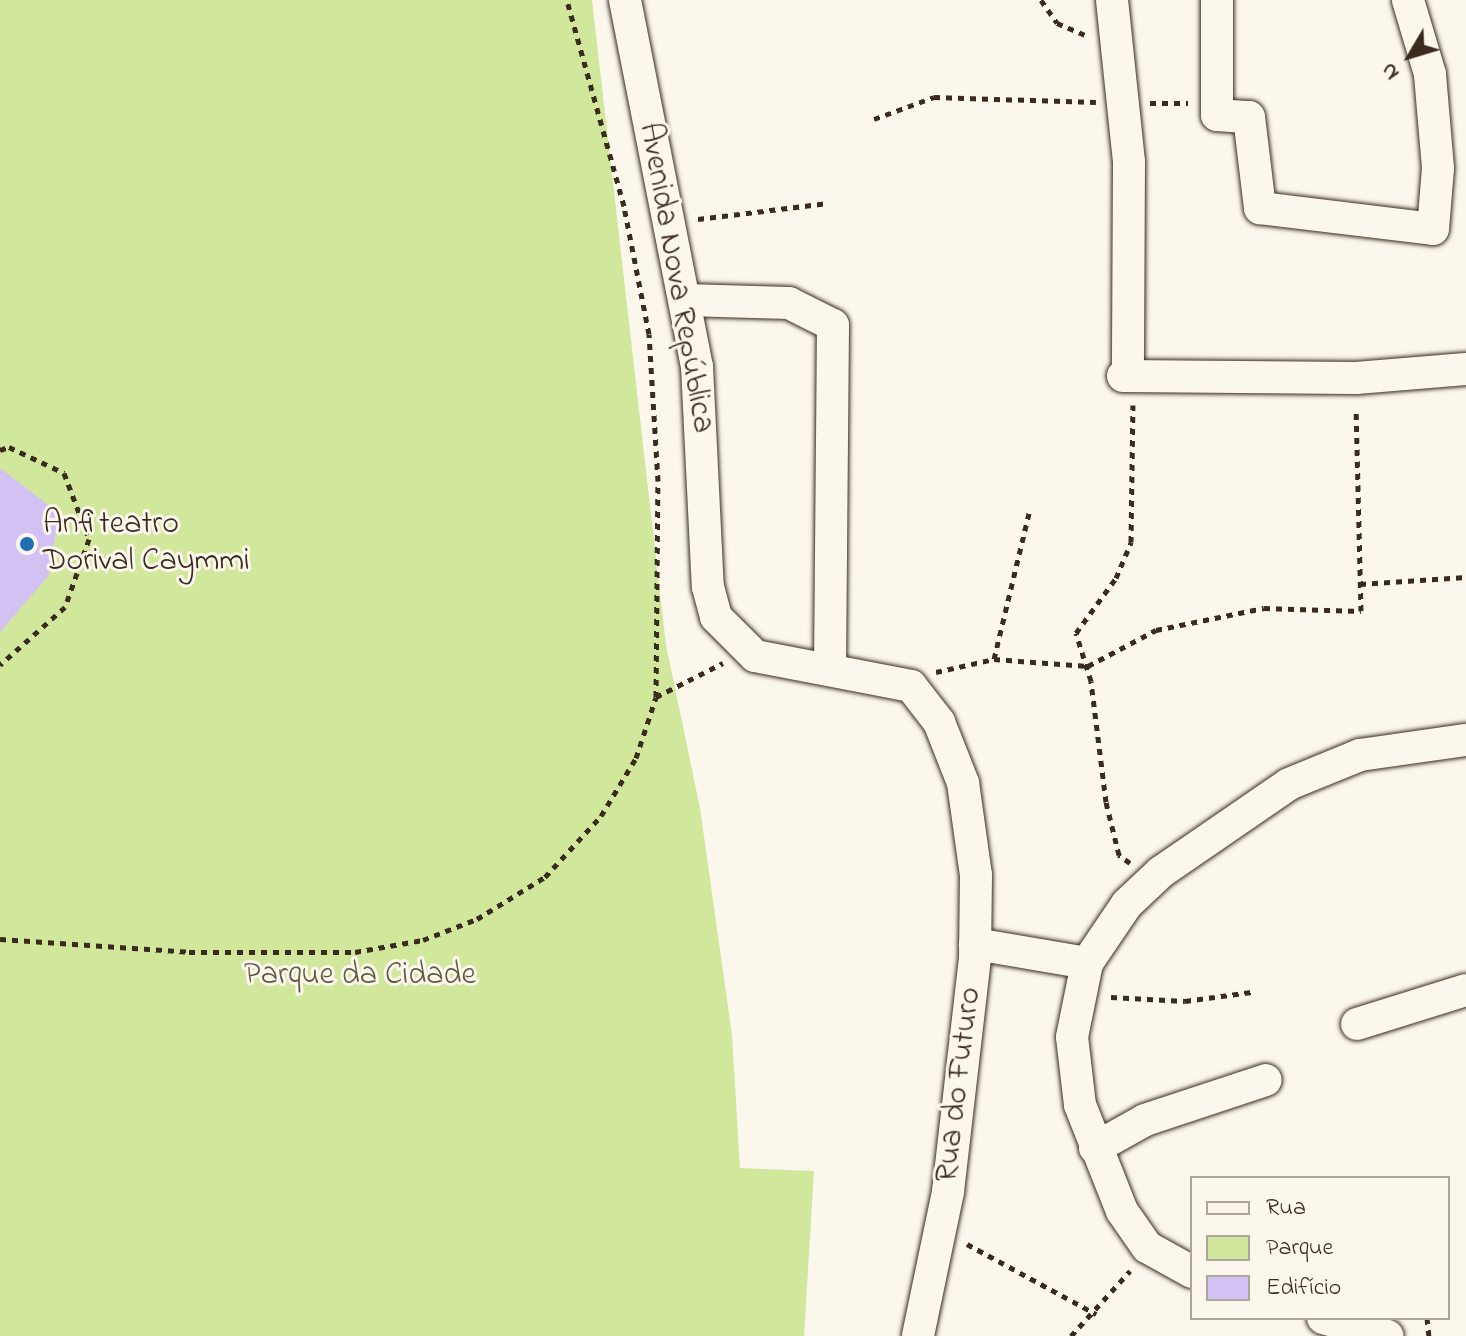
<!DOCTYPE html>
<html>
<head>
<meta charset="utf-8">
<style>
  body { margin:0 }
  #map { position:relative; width:1466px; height:1336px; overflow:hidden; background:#fbf7ec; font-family:"Indie Flower",sans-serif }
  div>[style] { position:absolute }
  .green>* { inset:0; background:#d0e79c }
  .building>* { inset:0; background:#d2c2f4 }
  .path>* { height:5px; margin-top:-2.5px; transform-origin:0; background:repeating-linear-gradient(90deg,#3b2a1e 0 6px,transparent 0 12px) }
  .roads { filter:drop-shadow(0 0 2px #3b2a1e) drop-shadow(0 0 2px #3b2a1e) }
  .minor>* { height:32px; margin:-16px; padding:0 16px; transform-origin:16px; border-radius:16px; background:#fbf7ec }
  .dots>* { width:22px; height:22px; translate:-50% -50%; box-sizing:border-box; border:4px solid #fbf7ec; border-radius:50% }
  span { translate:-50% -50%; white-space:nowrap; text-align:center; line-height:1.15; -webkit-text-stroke:6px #fbf7ec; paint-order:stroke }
  .street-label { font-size:32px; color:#3b2a1e }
  .poi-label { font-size:32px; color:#3b2a1e }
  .left { translate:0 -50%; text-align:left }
  .park-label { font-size:32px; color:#60593e }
  .legend { position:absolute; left:1190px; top:1176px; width:260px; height:144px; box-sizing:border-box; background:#fbf7ec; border:2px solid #aea59a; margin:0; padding:10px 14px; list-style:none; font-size:24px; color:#3b2a1e }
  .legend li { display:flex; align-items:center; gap:16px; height:40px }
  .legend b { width:40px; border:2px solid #aea59a }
  .north { position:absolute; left:1370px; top:16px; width:80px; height:80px; -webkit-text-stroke:6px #fbf7ec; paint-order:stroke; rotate:232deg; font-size:22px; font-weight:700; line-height:32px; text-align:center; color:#3b2a1e }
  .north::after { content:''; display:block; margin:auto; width:28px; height:36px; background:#3b2a1e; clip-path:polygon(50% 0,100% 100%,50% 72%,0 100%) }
</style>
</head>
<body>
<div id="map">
  <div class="green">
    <div style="clip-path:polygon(0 0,592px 0,666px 645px,700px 808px,732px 1035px,740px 1168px,814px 1171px,804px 1336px,0 1336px)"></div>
  </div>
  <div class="building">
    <div style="clip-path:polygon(0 468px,59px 513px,49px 575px,0 632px)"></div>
  </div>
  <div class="path">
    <div style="left:1041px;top:0;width:28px;rotate:55deg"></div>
    <div style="left:1057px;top:23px;width:30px;rotate:23deg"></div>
    <div style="left:1150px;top:103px;width:38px"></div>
    <div style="left:874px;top:119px;width:64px;rotate:-20.1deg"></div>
    <div style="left:934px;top:97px;width:162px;rotate:1.8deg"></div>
    <div style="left:698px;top:219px;width:131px;rotate:-7deg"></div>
    <div style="left:0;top:450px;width:9px;rotate:-18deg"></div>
    <div style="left:9px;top:447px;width:61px;rotate:25.3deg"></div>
    <div style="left:64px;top:473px;width:71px;rotate:69.3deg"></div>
    <div style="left:89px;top:539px;width:72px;rotate:109.4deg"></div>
    <div style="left:65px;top:607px;width:87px;rotate:138.3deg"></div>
    <div style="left:1360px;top:584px;width:106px;rotate:-3.8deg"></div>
    <div style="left:994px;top:659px;width:150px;rotate:-76.5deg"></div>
    <div style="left:936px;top:672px;width:59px;rotate:-12.6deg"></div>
    <div style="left:994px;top:659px;width:94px;rotate:4.3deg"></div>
    <div style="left:1088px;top:666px;width:77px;rotate:-27.9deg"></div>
    <div style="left:1156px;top:630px;width:110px;rotate:-11.5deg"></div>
    <div style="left:1264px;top:608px;width:97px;rotate:1.8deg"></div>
    <div style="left:1361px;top:611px;width:203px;rotate:-91.4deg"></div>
    <div style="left:656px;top:697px;width:75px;rotate:-26.9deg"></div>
    <div style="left:1130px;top:863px;width:14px;rotate:-144deg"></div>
    <div style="left:1119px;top:855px;width:55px;rotate:-103.8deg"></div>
    <div style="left:1106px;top:802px;width:122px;rotate:-97.1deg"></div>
    <div style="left:1091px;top:681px;width:50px;rotate:-107.4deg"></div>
    <div style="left:1076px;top:633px;width:68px;rotate:-54deg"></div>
    <div style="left:1116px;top:578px;width:39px;rotate:-67deg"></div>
    <div style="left:1131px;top:542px;width:137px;rotate:-89.2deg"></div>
    <div style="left:0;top:939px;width:189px;rotate:3.9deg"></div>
    <div style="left:189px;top:952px;width:166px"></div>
    <div style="left:355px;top:952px;width:69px;rotate:-10deg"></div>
    <div style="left:423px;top:940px;width:58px;rotate:-21.3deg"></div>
    <div style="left:477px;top:919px;width:80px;rotate:-31.7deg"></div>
    <div style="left:545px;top:877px;width:83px;rotate:-47.4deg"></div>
    <div style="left:601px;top:816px;width:68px;rotate:-58.9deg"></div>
    <div style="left:636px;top:758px;width:64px;rotate:-71.8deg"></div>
    <div style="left:656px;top:697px;width:216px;rotate:-89.5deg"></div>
    <div style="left:658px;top:481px;width:147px;rotate:-93.5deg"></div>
    <div style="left:649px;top:334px;width:130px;rotate:-101.1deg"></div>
    <div style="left:624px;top:206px;width:214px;rotate:-105.5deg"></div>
    <div style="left:1111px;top:997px;width:74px;rotate:3.1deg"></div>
    <div style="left:1185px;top:1001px;width:67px;rotate:-7.8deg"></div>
    <div style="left:967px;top:1244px;width:147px;rotate:28.5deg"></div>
    <div style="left:1427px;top:1318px;width:18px;rotate:84deg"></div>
    <div style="left:1071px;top:1336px;width:88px;rotate:-47.8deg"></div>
  </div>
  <div class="roads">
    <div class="minor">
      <div style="left:625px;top:0;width:373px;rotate:78.9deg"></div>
      <div style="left:697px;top:366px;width:221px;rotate:87.2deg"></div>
      <div style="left:708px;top:587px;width:31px;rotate:75deg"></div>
      <div style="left:716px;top:617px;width:55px;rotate:45deg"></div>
      <div style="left:755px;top:656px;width:159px;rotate:10.9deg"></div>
      <div style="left:911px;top:686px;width:46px;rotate:52.1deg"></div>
      <div style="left:939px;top:722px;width:66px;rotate:68.5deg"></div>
      <div style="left:963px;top:783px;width:93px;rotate:82deg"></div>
      <div style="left:976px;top:875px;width:83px;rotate:90.7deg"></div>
      <div style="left:975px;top:958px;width:236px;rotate:96.6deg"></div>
      <div style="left:948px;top:1192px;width:147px;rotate:101.8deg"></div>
      <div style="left:1112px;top:0;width:163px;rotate:84deg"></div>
      <div style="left:1129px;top:162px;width:214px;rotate:90.3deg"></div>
      <div style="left:1217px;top:0;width:115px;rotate:90deg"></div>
      <div style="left:1217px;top:115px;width:32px;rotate:4deg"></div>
      <div style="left:1249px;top:117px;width:92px;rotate:83.1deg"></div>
      <div style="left:1260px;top:208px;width:174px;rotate:6.9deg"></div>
      <div style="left:1433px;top:229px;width:61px;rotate:-85.3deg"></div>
      <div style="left:1438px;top:168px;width:94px;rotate:-94.9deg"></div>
      <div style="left:1430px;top:74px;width:77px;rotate:-106.6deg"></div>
      <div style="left:685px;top:300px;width:104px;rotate:1.7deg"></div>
      <div style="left:789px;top:303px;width:49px;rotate:26.6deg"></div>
      <div style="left:833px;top:325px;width:345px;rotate:90.5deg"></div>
      <div style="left:1123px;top:376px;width:233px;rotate:0.5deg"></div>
      <div style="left:1356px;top:378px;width:110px;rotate:-4.7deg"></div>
      <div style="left:975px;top:944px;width:114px;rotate:9.6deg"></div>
      <div style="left:1357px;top:1024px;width:114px;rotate:-17.3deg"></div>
      <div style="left:1095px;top:1148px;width:57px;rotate:-29.2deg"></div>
      <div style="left:1145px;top:1120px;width:127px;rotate:-18.3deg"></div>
      <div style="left:1192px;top:1272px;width:51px;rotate:-150.9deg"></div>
      <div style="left:1147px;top:1247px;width:44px;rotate:-124.8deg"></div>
      <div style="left:1122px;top:1211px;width:114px;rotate:-111.6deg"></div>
      <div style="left:1080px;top:1105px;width:68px;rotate:-96.7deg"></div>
      <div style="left:1072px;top:1037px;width:76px;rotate:-78.5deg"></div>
      <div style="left:1087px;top:963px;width:71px;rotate:-55.9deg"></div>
      <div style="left:1127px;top:904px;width:47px;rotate:-43.3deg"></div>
      <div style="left:1161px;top:872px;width:155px;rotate:-34.5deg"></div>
      <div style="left:1289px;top:784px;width:77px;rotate:-22.2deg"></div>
      <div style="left:1360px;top:755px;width:107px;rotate:-8.1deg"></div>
      <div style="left:1323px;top:1318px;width:67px;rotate:15.5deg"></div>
    </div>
  </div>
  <div class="dots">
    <div style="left:27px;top:544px;background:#1f6fb2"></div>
  </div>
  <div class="street-label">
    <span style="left:675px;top:278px;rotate:80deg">Avenida Nova República</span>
    <span style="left:960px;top:1085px;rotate:-83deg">Rua do Futuro</span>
  </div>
  <div class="poi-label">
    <span class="left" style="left:43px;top:544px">Anfiteatro<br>Dorival Caymmi</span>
  </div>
  <div class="park-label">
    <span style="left:360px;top:976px">Parque da Cidade</span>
  </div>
  <ul class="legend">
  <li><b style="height:10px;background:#fbf7ec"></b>Rua</li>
  <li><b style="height:22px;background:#d0e79c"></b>Parque</li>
  <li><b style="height:22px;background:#d2c2f4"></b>Edifício</li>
  </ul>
  <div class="north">N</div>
</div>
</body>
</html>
